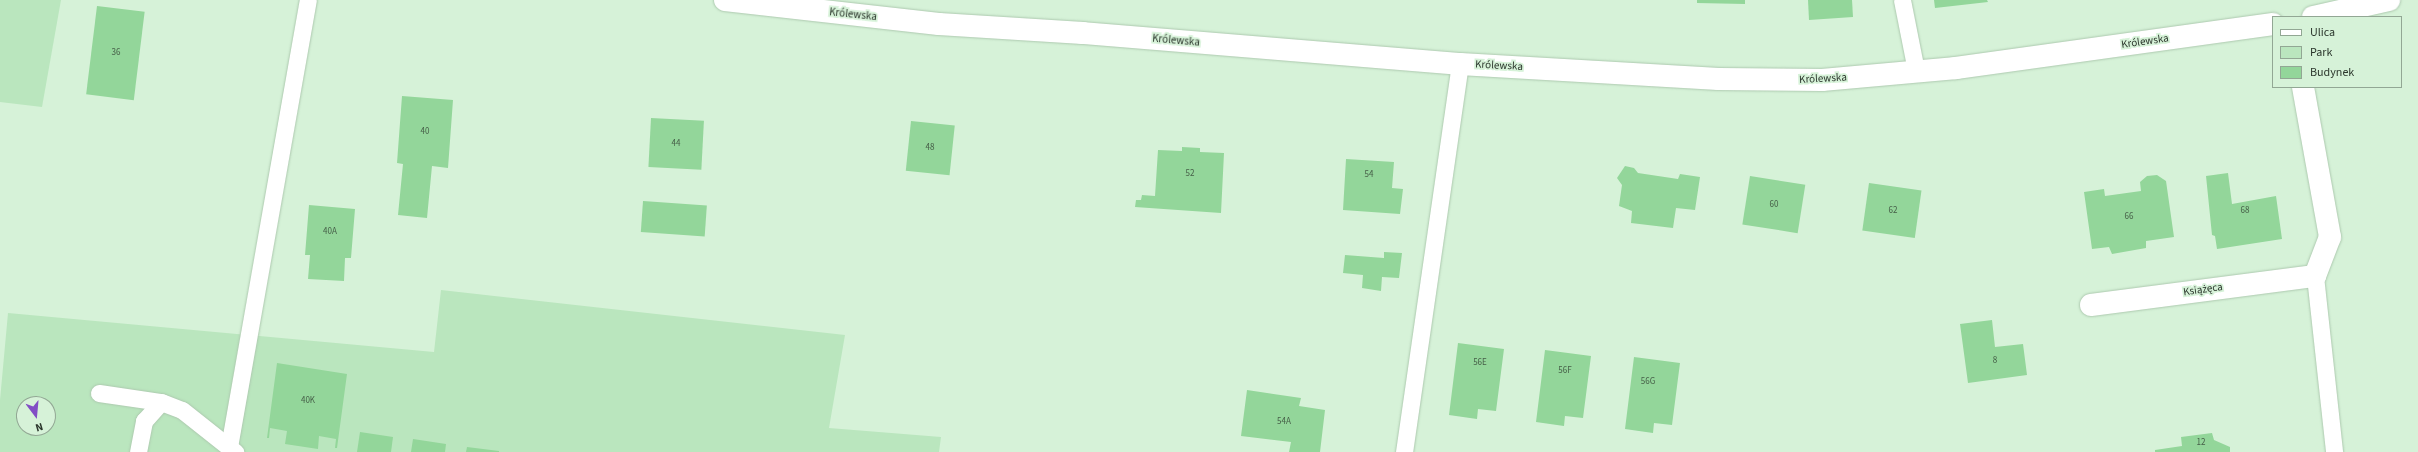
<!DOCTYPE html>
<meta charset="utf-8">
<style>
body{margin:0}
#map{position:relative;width:2418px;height:452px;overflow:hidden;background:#d6f2d8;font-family:"Source Sans 3",sans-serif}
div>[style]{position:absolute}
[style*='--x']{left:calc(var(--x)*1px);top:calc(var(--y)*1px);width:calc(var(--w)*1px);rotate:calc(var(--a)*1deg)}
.green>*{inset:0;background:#bae6be}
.building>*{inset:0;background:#93d69a;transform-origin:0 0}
.roads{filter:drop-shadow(0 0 1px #adc9af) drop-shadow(0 0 1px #adc9af)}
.lane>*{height:17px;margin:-8.5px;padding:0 8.5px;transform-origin:8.5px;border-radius:8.5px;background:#fff}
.street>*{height:22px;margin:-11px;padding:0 11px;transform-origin:11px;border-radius:11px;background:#fff}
span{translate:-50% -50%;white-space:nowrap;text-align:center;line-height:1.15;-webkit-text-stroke:3.5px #d6f2d8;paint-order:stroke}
.number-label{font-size:9px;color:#465f48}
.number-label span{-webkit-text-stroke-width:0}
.street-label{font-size:11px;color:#2c372d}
.legend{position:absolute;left:2272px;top:16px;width:130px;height:72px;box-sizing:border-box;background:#d6f2d8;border:1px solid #92a794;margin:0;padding:5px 7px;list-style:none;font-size:12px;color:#2c372d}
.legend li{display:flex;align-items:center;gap:8px;height:20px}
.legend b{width:20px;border:1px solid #92a794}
.north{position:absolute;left:16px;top:396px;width:40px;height:40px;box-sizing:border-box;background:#d6f2d8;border:1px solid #92a794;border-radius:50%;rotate:164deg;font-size:11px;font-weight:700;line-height:16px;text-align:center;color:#2c372d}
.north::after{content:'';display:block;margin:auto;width:14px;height:18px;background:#824ec5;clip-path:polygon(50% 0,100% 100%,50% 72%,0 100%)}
</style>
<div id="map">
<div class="green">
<div style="clip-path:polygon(0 0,61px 0,42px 107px,0 102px)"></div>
<div style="clip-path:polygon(evenodd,441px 290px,845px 335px,829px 428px,941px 437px,939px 452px,0 452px,0 400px,8px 313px,434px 352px,441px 290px,24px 404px,48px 404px,48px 428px,24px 428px,24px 404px)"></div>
</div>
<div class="building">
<div style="clip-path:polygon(1697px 0,1745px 0,1745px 4px,1697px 3px)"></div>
<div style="clip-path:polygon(1808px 0,1852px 0,1853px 17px,1809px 20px)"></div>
<div style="clip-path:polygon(1934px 0,1987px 0,1988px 2px,1935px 8px)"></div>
<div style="left:97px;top:6px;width:48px;height:89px;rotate:7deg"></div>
<div style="clip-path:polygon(402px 96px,453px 100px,448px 168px,432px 166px,427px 218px,398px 215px,403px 164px,397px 163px)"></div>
<div style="left:651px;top:118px;width:53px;height:49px;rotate:3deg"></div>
<div style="left:911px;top:121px;width:44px;height:50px;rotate:6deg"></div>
<div style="clip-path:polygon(1182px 147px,1200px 148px,1200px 152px,1224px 153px,1221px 213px,1135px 207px,1136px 200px,1141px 200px,1142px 195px,1155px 196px,1158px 150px,1182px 151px)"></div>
<div style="clip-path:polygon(1346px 159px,1394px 162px,1392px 188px,1403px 189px,1400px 214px,1343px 210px)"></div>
<div style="clip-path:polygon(1625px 166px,1634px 168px,1638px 173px,1678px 179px,1680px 174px,1700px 177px,1695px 210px,1676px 208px,1673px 228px,1631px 223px,1632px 211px,1619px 206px,1622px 185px,1617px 178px)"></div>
<div style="clip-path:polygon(2228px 173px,2232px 204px,2276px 196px,2282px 239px,2217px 249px,2215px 236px,2212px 235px,2206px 176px)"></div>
<div style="clip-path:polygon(2157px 175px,2166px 181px,2174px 237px,2146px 241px,2146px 248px,2112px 254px,2109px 247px,2092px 249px,2084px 192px,2104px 189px,2105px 196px,2141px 191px,2140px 182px,2147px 176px)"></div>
<div style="left:1750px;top:176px;width:56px;height:49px;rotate:9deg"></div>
<div style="left:1869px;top:183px;width:53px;height:48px;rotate:8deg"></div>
<div style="left:643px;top:201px;width:64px;height:31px;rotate:4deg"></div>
<div style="clip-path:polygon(309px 205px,355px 209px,351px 258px,345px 258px,344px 281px,308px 279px,310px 255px,305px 255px)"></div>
<div style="clip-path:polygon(1384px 252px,1402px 253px,1399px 278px,1382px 277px,1381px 291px,1362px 288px,1363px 275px,1343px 273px,1345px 255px,1384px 258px)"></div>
<div style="clip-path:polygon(1992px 320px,1995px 347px,2023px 344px,2027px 375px,1968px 383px,1960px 324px)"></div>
<div style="clip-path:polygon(1458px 343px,1504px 349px,1496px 411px,1478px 409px,1477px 419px,1449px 415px)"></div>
<div style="clip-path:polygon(1545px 350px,1591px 356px,1583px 418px,1565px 416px,1564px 426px,1536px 422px)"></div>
<div style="clip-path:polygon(1634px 357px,1680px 363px,1672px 425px,1654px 423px,1653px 433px,1625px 429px)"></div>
<div style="clip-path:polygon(277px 363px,347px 374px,337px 448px,335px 448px,336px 439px,319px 436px,318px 449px,285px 444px,287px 431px,270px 428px,269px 438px,267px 438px)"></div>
<div style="clip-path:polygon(1247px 390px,1301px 398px,1299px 406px,1325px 410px,1320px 452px,1289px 452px,1291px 442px,1241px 436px)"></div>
<div style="clip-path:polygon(360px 432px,393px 437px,391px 452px,357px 452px)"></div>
<div style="clip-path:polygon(2212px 433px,2214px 440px,2230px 447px,2230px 452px,2155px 452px,2155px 450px,2182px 446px,2181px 437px)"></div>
<div style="clip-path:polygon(413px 439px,446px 444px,445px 452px,411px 452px)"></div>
<div style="clip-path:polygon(467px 447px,499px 451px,499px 452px,466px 452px)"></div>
</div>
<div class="roads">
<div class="lane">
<div style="--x:1902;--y:0;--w:72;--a:78.8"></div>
<div style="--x:2315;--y:276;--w:177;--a:83.8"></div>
<div style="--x:99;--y:393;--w:63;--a:8.3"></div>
<div style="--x:161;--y:402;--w:22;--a:21"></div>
<div style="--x:182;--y:410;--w:68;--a:38.4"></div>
<div style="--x:229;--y:447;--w:454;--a:-80"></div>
<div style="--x:138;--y:452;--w:32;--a:-79"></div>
<div style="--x:144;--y:421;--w:25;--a:-48"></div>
<div style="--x:1404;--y:452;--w:392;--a:-81.8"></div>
</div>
<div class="street">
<div style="--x:725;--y:0;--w:215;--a:6.4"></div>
<div style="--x:939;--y:24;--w:144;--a:3.6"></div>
<div style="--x:1083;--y:33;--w:378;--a:4.7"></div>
<div style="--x:1460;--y:64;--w:259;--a:3.3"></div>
<div style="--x:1719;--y:79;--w:103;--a:0.6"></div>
<div style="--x:1822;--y:80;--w:135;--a:-5.1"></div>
<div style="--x:1956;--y:68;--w:320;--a:-7.9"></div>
<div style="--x:2313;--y:17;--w:78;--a:-12.6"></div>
<div style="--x:2091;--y:305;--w:226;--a:-7.4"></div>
<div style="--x:2315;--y:276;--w:42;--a:-69"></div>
<div style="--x:2330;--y:237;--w:152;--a:-100.2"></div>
</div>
</div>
<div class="number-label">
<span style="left:116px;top:53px">36</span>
<span style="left:425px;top:132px">40</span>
<span style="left:676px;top:144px">44</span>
<span style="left:930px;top:148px">48</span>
<span style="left:1190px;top:174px">52</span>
<span style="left:1369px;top:175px">54</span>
<span style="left:1774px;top:205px">60</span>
<span style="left:1893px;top:211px">62</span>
<span style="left:2245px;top:211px">68</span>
<span style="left:2129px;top:217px">66</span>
<span style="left:330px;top:232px">40A</span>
<span style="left:1995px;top:361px">8</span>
<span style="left:1480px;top:363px">56E</span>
<span style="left:1565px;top:371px">56F</span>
<span style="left:1648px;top:382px">56G</span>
<span style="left:308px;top:401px">40K</span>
<span style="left:1284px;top:422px">54A</span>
<span style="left:2201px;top:443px">12</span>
</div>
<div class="street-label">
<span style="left:853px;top:15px;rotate:6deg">Królewska</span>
<span style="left:1176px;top:41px;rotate:5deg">Królewska</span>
<span style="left:2145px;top:42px;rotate:-8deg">Królewska</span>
<span style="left:1499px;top:66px;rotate:3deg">Królewska</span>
<span style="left:1823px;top:79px;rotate:-3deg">Królewska</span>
<span style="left:2203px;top:290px;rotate:-8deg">Książęca</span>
</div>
<ul class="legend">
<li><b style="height:5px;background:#fff"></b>Ulica</li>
<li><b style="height:11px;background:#bae6be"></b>Park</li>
<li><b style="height:11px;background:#93d69a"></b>Budynek</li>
</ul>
<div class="north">N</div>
</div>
